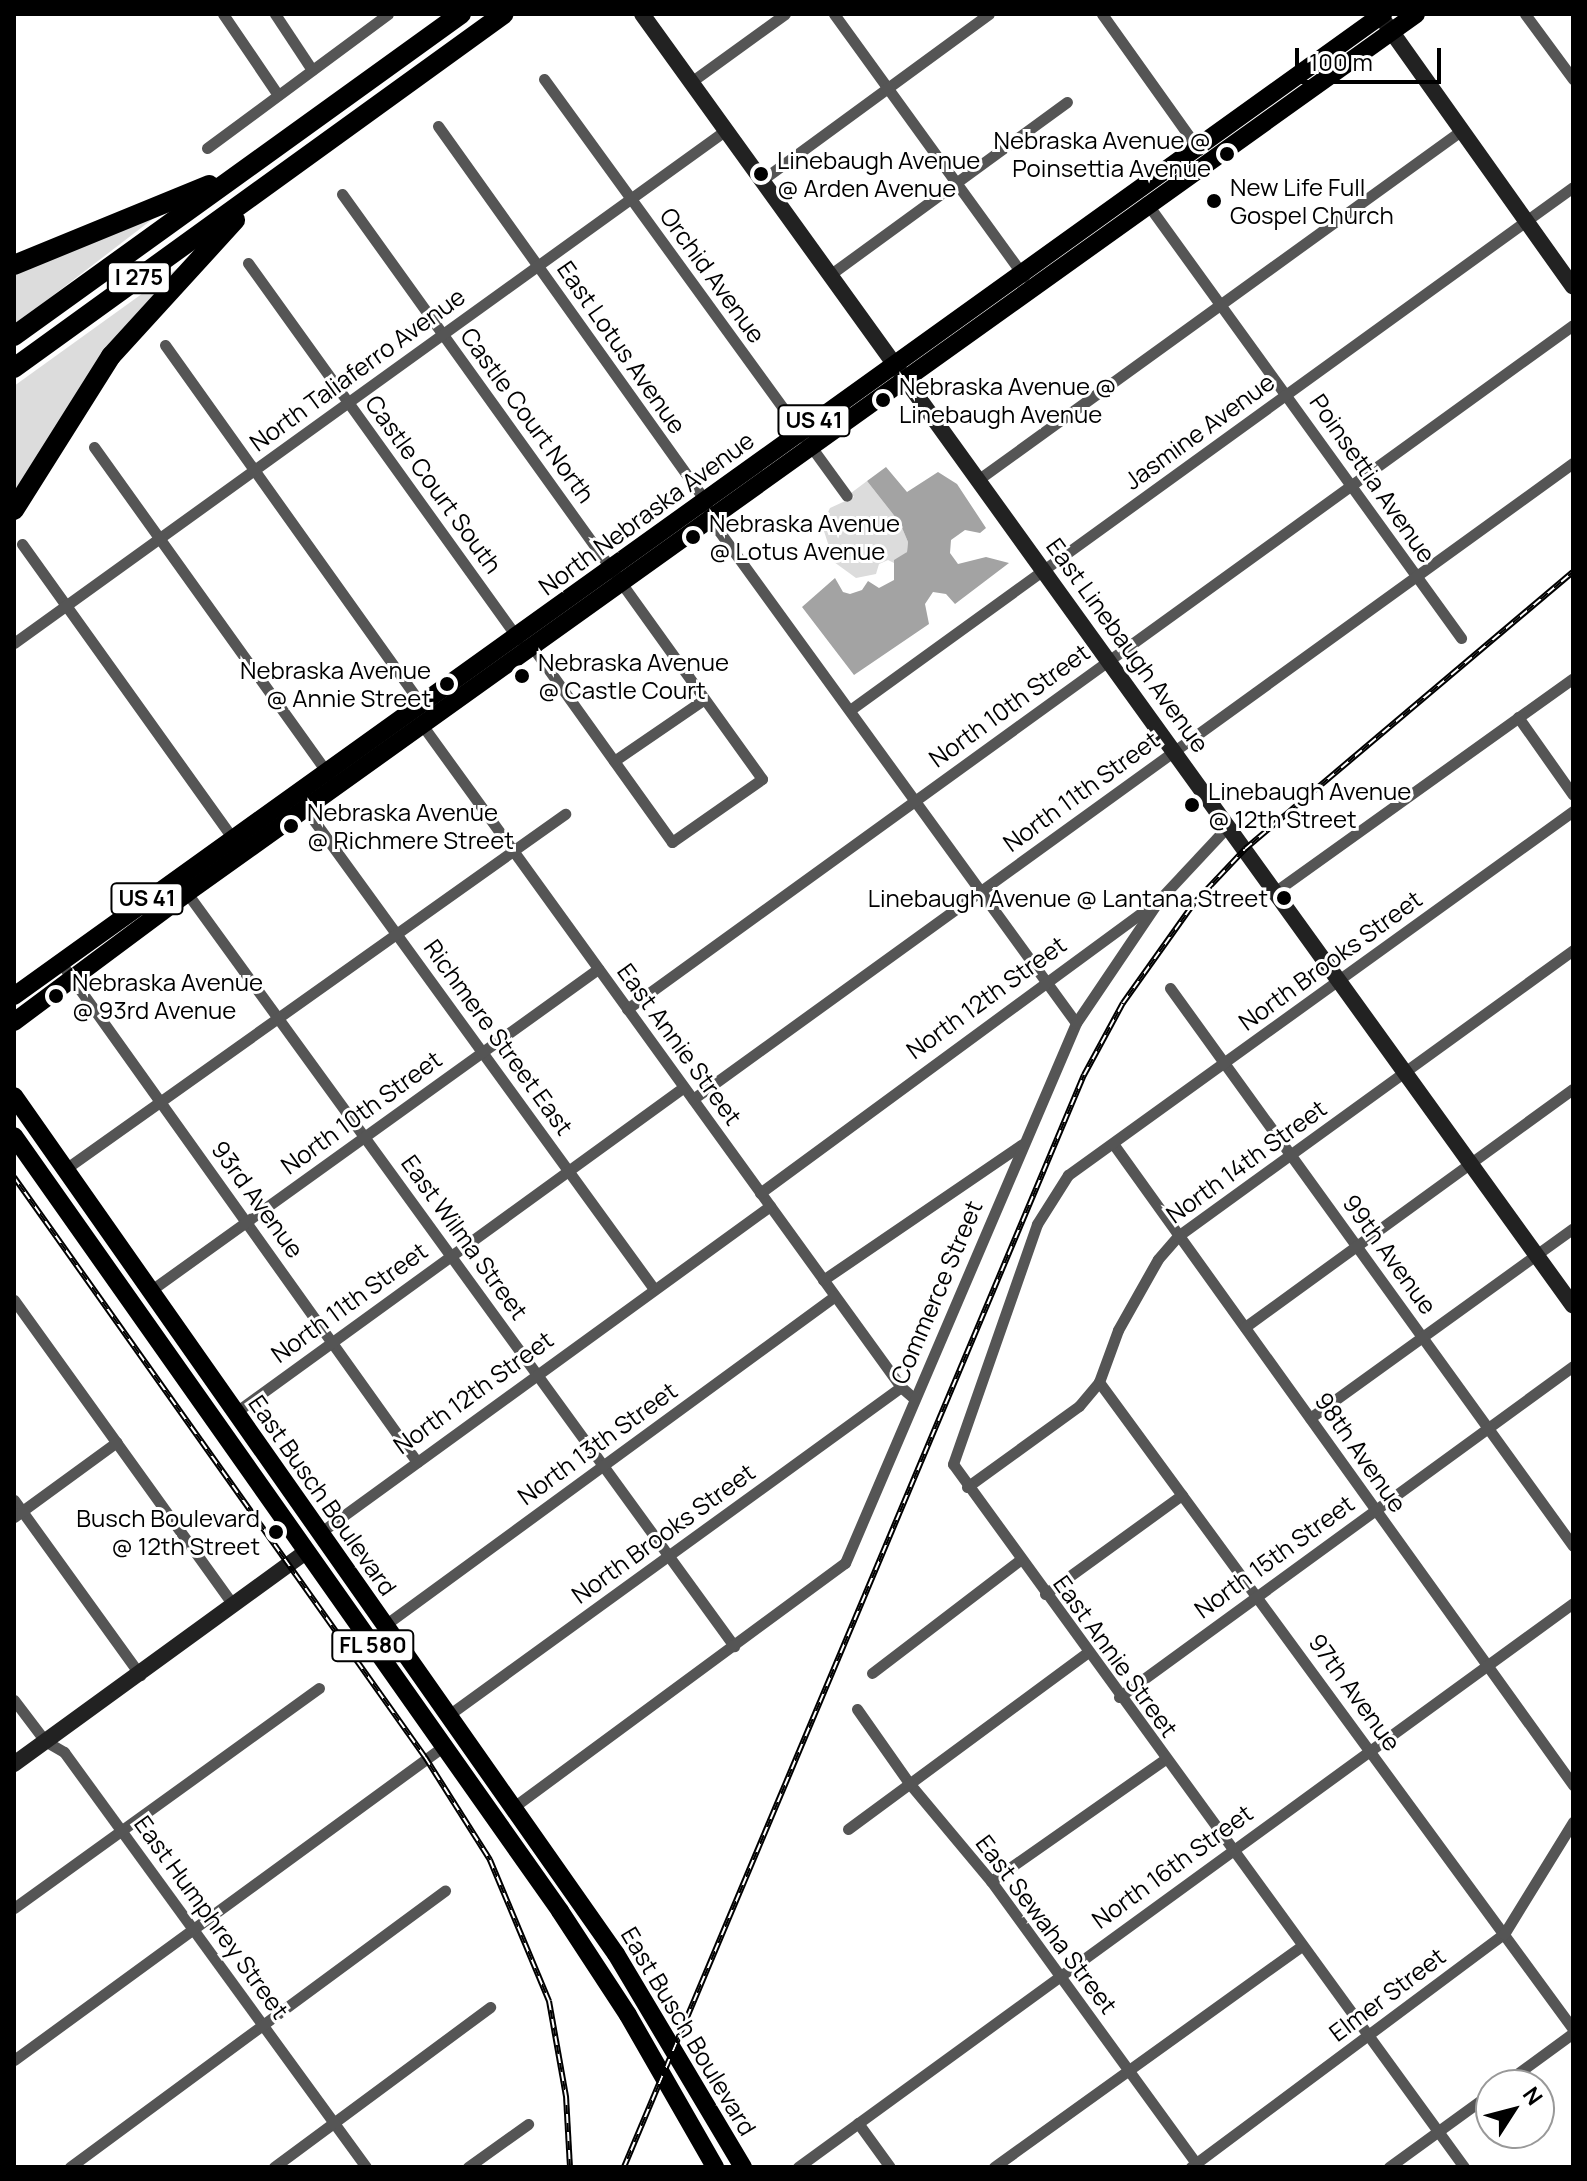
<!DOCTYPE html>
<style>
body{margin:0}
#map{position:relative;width:1587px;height:2181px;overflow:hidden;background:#fff;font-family:Manrope,sans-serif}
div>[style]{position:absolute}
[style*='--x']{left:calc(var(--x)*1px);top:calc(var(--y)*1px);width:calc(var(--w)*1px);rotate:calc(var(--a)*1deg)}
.green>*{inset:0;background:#dcdcdc}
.water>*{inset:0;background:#a3a3a3}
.street>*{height:11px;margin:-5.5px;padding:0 5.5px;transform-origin:5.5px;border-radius:5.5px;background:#555}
.secondary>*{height:16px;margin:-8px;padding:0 8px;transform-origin:8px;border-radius:8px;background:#222}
.primary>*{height:18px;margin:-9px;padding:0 9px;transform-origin:9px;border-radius:9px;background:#000}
.highway>*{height:20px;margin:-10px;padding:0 10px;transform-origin:10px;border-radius:10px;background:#000}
.rail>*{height:6px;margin-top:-3px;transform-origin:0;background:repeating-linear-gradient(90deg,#fff 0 9px,#000 0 18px);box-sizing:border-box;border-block:2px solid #000}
.dots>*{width:22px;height:22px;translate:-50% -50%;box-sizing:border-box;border:4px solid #fff;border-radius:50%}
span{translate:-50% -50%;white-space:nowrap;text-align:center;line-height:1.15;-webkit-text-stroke:6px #fff;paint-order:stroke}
.shield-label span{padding:2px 6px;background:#fff;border:2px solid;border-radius:6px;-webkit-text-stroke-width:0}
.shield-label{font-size:22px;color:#000;font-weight:700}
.poi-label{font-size:24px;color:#000}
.right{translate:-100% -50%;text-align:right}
.left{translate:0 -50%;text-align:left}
.street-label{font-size:24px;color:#000}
.frame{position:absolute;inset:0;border:16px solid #000;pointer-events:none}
.north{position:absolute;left:1475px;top:2069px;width:80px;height:80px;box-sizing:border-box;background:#fff;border:2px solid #999;border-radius:50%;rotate:54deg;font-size:22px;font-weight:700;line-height:32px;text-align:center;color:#000}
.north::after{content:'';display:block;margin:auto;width:28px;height:36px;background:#000;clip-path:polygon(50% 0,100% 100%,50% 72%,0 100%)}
.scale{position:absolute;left:1295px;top:48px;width:146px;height:36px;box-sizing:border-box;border:4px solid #000;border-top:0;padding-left:10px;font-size:24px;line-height:28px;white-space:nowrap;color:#000;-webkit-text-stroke:6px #fff;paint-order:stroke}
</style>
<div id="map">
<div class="green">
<div style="clip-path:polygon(154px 218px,51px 297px,14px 324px,14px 269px)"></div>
<div style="clip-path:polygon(182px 265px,14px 504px,14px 386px)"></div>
<div style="clip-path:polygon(867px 481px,900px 523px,908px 542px,907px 552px,894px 563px,888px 560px,879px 564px,876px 574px,856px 578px,834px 562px,822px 525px,830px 508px,854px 497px,851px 493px)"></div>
</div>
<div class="water">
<div style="clip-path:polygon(886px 467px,907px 492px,938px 472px,957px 484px,986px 528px,980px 533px,965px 530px,951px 540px,950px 553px,958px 564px,986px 557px,1009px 563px,955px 604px,946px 594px,933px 592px,925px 604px,929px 624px,854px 675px,802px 607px,835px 578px,843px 592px,850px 594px,862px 590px,868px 581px,879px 588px,894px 580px,894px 560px,907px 552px,908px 542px,900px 523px,867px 481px)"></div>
</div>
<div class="street">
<div style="--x:223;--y:14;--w:98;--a:55.8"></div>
<div style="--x:275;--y:14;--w:67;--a:56.5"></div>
<div style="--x:834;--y:14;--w:324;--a:54.1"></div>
<div style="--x:1102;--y:14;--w:167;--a:54.5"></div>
<div style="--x:1525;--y:14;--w:81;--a:53.6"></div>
<div style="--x:544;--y:79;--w:515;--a:54"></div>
<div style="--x:691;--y:82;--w:116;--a:-35.9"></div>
<div style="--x:438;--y:126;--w:460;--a:54.5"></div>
<div style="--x:705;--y:501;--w:20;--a:72"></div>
<div style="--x:711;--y:520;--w:621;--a:54.03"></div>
<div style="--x:207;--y:148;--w:225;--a:-36.5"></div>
<div style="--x:762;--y:180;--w:281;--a:-36.2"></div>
<div style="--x:342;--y:194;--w:720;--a:54.32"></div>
<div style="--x:762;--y:779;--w:110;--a:145"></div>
<div style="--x:672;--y:842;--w:239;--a:-125.6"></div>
<div style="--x:1146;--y:202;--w:538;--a:54.15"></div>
<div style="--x:248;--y:263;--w:463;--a:54.3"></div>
<div style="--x:831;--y:274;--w:292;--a:-36.1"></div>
<div style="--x:165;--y:345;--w:442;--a:54.5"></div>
<div style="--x:94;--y:447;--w:403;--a:54.4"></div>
<div style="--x:979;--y:479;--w:596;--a:-35.85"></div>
<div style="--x:22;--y:544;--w:368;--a:54.4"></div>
<div style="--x:14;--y:643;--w:878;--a:-35.77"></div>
<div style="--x:850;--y:710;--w:892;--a:-35.88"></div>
<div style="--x:1518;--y:717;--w:95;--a:54.8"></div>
<div style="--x:420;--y:722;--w:821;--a:54.12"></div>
<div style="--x:901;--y:1387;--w:18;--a:41"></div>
<div style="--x:614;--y:761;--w:108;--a:-34.4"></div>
<div style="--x:307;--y:811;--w:591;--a:54.02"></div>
<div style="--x:1276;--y:891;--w:365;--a:-35.6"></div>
<div style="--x:187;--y:893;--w:931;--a:54"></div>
<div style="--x:61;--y:963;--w:613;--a:54.49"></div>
<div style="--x:1170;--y:988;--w:688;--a:54.16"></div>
<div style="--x:627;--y:1009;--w:1167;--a:-35.87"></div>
<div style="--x:693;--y:1099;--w:1086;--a:-35.86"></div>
<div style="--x:1114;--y:1145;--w:788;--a:54.35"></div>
<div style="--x:64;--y:1170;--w:615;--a:-35.4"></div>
<div style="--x:760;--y:1193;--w:495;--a:-36.3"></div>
<div style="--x:1159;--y:900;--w:101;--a:-47"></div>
<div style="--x:823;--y:1280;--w:241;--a:-34.3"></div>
<div style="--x:150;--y:1291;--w:552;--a:-35.71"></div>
<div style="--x:14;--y:1300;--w:375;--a:54.3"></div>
<div style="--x:1245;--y:1327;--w:405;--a:-36"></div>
<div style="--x:1099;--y:1382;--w:802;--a:53.77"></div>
<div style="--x:236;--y:1412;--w:553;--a:-35.96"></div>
<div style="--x:1310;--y:1418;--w:324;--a:-35.8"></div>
<div style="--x:967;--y:1487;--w:138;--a:-35.9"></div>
<div style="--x:1079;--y:1406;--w:31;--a:-50"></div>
<div style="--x:1099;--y:1382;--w:55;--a:-69.9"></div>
<div style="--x:1118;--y:1330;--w:81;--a:-60.6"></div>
<div style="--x:1158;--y:1259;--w:30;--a:-49"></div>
<div style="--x:1178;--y:1236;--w:488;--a:-35.9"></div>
<div style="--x:14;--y:1500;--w:216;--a:54.2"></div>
<div style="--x:14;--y:1517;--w:127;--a:-36.1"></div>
<div style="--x:321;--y:1532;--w:555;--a:-35.98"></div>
<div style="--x:1045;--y:1594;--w:169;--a:-35.9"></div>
<div style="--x:385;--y:1625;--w:557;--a:-36.17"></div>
<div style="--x:872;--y:1673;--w:186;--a:-37.4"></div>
<div style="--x:1119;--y:1697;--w:562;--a:-36.09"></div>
<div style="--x:14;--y:1700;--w:51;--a:52.9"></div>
<div style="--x:45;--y:1741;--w:22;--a:30"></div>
<div style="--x:64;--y:1752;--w:513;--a:53.96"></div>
<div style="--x:857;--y:1709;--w:90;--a:54.9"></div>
<div style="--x:909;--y:1783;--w:128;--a:50.1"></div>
<div style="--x:991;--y:1881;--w:354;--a:54"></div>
<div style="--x:450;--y:1714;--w:557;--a:-35.94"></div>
<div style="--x:515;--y:1806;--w:410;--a:-36.4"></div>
<div style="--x:845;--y:1563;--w:587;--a:-66.84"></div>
<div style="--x:1076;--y:1023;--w:148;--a:-56"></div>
<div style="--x:848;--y:1829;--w:297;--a:-36.4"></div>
<div style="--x:991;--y:1881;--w:211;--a:-35"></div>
<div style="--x:14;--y:1908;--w:376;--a:-35.8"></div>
<div style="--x:14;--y:2060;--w:532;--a:-36.14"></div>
<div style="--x:1502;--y:2085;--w:88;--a:-36.2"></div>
<div style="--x:858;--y:2123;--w:54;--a:54"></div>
<div style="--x:70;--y:2167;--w:466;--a:-36.4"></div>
<div style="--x:274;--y:2167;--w:269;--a:-36.5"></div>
<div style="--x:468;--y:2167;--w:74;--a:-35.6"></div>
<div style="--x:798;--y:2167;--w:958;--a:-36.04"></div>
<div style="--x:994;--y:2167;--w:378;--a:-35.7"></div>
<div style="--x:1191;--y:2167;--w:390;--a:-36.7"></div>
<div style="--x:1504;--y:1934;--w:132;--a:-58.4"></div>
<div style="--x:1389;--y:2167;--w:126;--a:-36"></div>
<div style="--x:1464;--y:2167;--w:869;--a:-126.01"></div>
<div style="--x:953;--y:1464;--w:254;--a:-70.7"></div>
<div style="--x:1037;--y:1224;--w:58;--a:-57.7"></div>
<div style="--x:1068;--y:1175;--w:623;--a:-35.78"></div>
</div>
<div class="secondary">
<div style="--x:642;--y:14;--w:1592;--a:54.22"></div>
<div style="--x:1384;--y:21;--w:326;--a:54.6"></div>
<div style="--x:14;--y:1764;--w:361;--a:-36"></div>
</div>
<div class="primary">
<div style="--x:14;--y:996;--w:1685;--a:-35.65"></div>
<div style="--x:14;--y:1022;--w:216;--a:-36.7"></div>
<div style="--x:187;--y:893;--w:1511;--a:-35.57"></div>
<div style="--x:14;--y:1096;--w:1048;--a:54.95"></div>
<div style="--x:616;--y:1954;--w:248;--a:59.2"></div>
<div style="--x:14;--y:1136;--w:948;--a:54.83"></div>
<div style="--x:560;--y:1911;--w:124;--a:56.8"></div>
<div style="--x:628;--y:2015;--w:175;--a:60.2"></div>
</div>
<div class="highway">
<div style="--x:14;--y:265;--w:211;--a:-22.3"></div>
<div style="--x:14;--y:336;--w:551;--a:-35.77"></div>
<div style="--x:14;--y:368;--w:604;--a:-35.85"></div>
<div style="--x:14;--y:510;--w:182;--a:-57.8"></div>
<div style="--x:111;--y:356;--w:184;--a:-47.6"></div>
</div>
<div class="rail">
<div style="--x:14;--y:1177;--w:711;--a:54.68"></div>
<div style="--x:425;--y:1757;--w:122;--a:57.7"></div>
<div style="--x:490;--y:1860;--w:153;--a:67.3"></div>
<div style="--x:549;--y:2001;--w:97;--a:79.9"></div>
<div style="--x:566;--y:2096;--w:71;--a:86.8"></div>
<div style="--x:624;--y:2167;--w:1185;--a:-67.16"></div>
<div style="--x:1084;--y:1075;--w:82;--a:-61.6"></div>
<div style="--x:1123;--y:1003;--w:123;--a:-54.6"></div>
<div style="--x:1194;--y:903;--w:74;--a:-46.6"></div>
<div style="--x:1245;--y:849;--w:429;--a:-40.2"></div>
</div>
<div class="dots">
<div style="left:1227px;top:154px;background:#000"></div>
<div style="left:761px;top:174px;background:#000"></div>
<div style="left:1214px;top:201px;background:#000"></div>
<div style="left:883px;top:400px;background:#000"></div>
<div style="left:693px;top:537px;background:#000"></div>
<div style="left:522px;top:676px;background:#000"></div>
<div style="left:447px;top:684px;background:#000"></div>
<div style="left:1192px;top:805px;background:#000"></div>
<div style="left:291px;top:826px;background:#000"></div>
<div style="left:1284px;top:898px;background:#000"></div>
<div style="left:56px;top:996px;background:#000"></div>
<div style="left:276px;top:1532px;background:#000"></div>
</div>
<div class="shield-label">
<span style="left:139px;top:278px">I 275</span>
<span style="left:814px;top:421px">US 41</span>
<span style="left:147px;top:899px">US 41</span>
<span style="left:373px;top:1646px">FL 580</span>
</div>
<div class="poi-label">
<span class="right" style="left:1211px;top:154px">Nebraska Avenue @<br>Poinsettia Avenue</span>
<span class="left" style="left:777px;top:174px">Linebaugh Avenue<br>@ Arden Avenue</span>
<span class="left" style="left:1230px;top:201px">New Life Full<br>Gospel Church</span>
<span class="left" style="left:899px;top:400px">Nebraska Avenue @<br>Linebaugh Avenue</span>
<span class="left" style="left:709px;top:537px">Nebraska Avenue<br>@ Lotus Avenue</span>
<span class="left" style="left:538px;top:676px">Nebraska Avenue<br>@ Castle Court</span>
<span class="right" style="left:431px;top:684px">Nebraska Avenue<br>@ Annie Street</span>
<span class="left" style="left:1208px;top:805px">Linebaugh Avenue<br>@ 12th Street</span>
<span class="left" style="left:307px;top:826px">Nebraska Avenue<br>@ Richmere Street</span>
<span class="right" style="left:1268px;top:898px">Linebaugh Avenue @ Lantana Street</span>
<span class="left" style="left:72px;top:996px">Nebraska Avenue<br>@ 93rd Avenue</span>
<span class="right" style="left:260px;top:1532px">Busch Boulevard<br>@ 12th Street</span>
</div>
<div class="street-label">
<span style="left:713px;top:275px;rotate:54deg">Orchid Avenue</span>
<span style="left:622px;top:347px;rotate:55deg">East Lotus Avenue</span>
<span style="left:357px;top:369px;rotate:-36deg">North Taliaferro Avenue</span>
<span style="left:528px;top:415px;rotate:54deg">Castle Court North</span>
<span style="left:1199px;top:431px;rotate:-36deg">Jasmine Avenue</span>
<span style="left:1373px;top:478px;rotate:55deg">Poinsettia Avenue</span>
<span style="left:434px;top:484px;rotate:54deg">Castle Court South</span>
<span style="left:646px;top:513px;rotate:-36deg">North Nebraska Avenue</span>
<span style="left:1128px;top:645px;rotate:54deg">East Linebaugh Avenue</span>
<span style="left:1009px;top:705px;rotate:-36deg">North 10th Street</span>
<span style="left:1081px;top:791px;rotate:-36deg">North 11th Street</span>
<span style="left:1330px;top:960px;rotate:-36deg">North Brooks Street</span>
<span style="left:986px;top:997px;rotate:-36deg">North 12th Street</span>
<span style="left:499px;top:1037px;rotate:54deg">Richmere Street East</span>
<span style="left:680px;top:1044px;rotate:54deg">East Annie Street</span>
<span style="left:361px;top:1112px;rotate:-36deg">North 10th Street</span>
<span style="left:1246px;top:1161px;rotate:-36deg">North 14th Street</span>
<span style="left:258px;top:1199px;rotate:54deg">93rd Avenue</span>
<span style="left:465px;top:1237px;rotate:54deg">East Wilma Street</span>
<span style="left:1390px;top:1254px;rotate:54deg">99th Avenue</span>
<span style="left:936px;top:1292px;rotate:-67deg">Commerce Street</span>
<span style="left:349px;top:1302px;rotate:-36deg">North 11th Street</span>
<span style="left:473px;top:1392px;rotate:-36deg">North 12th Street</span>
<span style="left:597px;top:1443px;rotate:-36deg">North 13th Street</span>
<span style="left:1361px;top:1452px;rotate:55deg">98th Avenue</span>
<span style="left:323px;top:1495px;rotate:55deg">East Busch Boulevard</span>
<span style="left:663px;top:1533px;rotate:-36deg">North Brooks Street</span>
<span style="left:1274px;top:1556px;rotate:-36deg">North 15th Street</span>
<span style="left:1116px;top:1656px;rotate:54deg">East Annie Street</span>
<span style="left:1355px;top:1692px;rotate:54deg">97th Avenue</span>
<span style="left:1172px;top:1866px;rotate:-36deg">North 16th Street</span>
<span style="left:212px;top:1917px;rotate:54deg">East Humphrey Street</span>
<span style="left:1047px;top:1924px;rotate:53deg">East Sewaha Street</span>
<span style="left:1387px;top:1994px;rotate:-37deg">Elmer Street</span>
<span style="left:689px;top:2031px;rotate:59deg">East Busch Boulevard</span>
</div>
<div class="frame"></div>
<div class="north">N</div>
<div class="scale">100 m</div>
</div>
